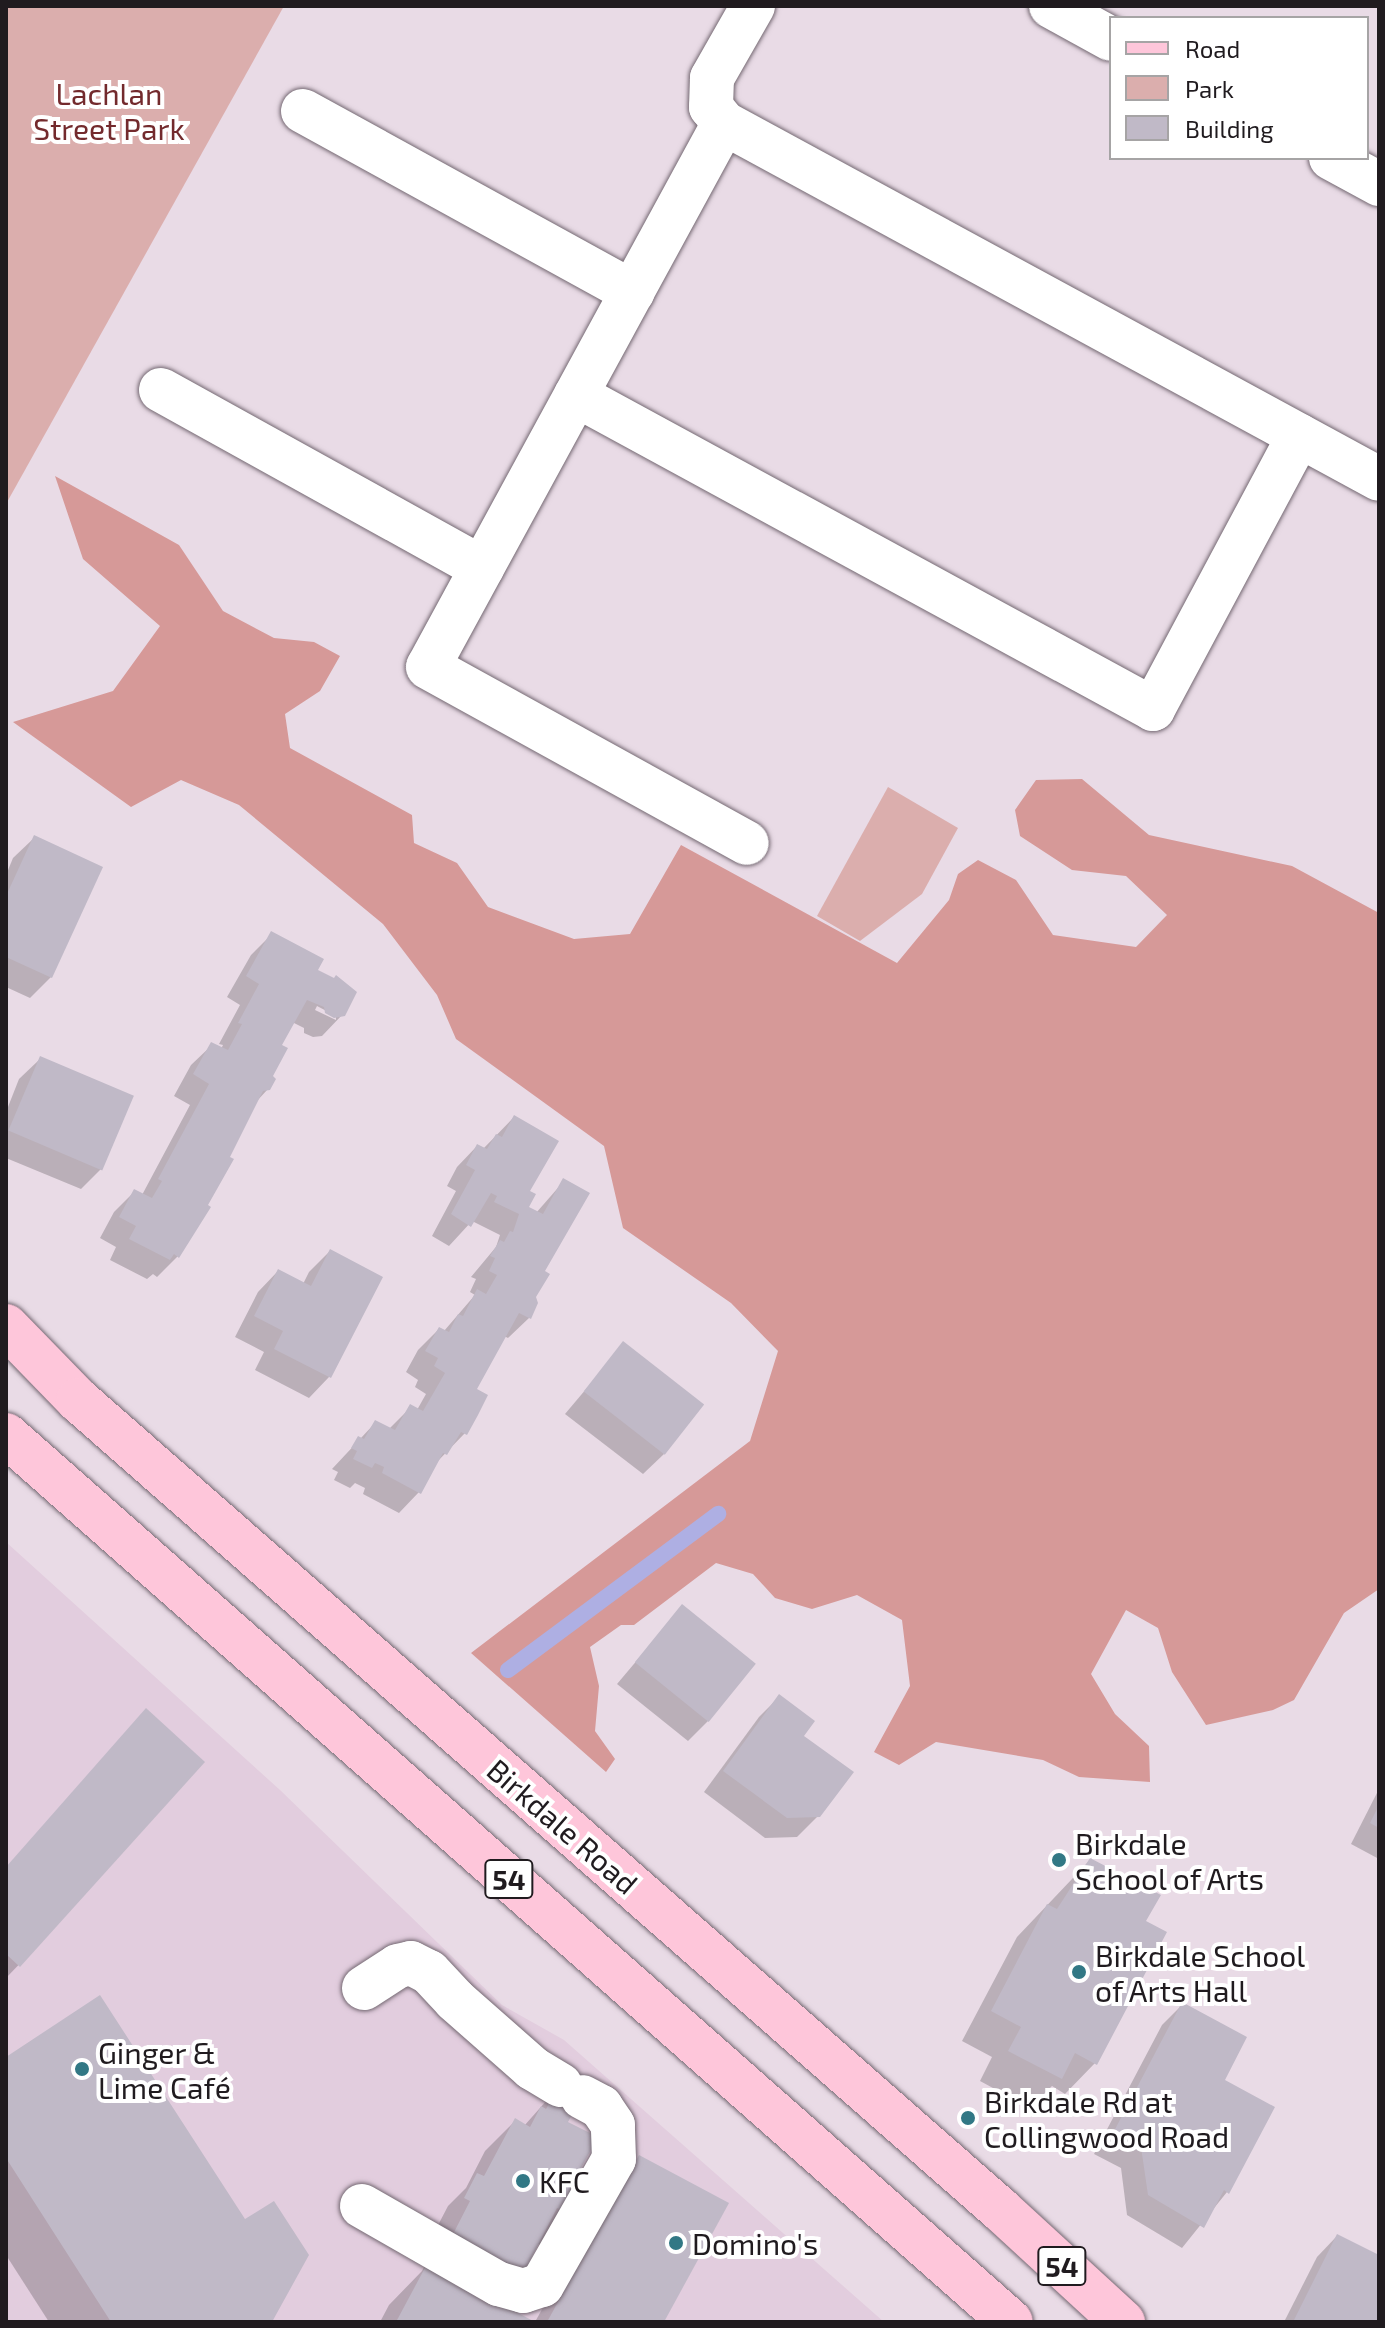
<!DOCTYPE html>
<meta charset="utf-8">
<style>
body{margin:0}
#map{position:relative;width:1385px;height:2328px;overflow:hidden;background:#e9dbe6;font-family:"Exo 2",sans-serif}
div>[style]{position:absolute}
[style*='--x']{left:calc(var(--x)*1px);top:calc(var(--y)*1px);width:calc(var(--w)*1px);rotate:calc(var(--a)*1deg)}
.built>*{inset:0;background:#e2cdde}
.green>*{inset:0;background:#dbaead}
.forest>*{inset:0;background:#d69998}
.shadow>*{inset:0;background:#0003}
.stream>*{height:16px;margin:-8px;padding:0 8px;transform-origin:8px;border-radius:8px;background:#aeafe3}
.building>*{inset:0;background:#c0b9c7;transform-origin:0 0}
.roads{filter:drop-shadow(0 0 2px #746872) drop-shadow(0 0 2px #746872)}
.minor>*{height:44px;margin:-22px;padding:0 22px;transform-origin:22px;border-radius:22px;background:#fff}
.major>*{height:44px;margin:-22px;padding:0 22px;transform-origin:22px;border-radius:22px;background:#fec6da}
.dots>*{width:22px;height:22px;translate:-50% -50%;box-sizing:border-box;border:4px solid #fff;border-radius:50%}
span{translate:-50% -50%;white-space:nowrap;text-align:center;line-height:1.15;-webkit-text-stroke:8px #fff;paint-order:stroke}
.shield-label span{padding:2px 6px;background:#fff;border:2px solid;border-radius:6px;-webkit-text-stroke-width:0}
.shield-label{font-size:28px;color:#201b1f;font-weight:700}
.park-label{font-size:30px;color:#732a2d}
.street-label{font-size:30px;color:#201b1f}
.poi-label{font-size:30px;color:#201b1f}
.left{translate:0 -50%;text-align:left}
.frame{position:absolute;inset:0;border:8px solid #201b1f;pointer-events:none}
.legend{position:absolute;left:1109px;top:16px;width:260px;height:144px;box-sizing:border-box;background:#fff;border:2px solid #a6a4a5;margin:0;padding:10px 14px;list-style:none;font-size:24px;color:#201b1f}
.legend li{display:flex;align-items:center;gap:16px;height:40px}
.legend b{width:40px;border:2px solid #a6a4a5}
</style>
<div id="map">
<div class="built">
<div style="clip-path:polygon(6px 1542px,280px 1790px,502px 2005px,564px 2040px,884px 2322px,6px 2322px)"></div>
</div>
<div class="green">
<div style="clip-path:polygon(6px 6px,284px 6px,6px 504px)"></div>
<div style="clip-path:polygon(888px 787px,958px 828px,922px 894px,860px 941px,817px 916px)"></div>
</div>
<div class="forest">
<div style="clip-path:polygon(55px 476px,179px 545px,223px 611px,274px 638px,314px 642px,340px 656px,320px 691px,285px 714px,290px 748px,412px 815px,414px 843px,457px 863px,488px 907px,574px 939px,630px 934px,681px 845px,897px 963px,949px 900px,958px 874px,978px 860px,1016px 880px,1053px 935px,1136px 947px,1167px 915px,1126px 876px,1072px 870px,1020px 836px,1015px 810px,1036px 780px,1082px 779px,1149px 835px,1292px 866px,1379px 913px,1379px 1589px,1344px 1613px,1294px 1700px,1273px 1710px,1206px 1725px,1172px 1672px,1158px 1628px,1126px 1610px,1091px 1674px,1115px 1714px,1149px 1746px,1150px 1782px,1079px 1777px,1043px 1760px,936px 1742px,899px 1765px,874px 1752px,910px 1686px,902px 1620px,857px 1595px,812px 1609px,775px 1598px,753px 1574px,716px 1563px,634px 1625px,621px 1625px,590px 1647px,599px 1686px,595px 1731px,615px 1759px,606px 1772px,471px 1653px,750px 1441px,778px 1351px,731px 1303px,623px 1228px,604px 1146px,456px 1039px,437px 995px,383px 924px,239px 805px,181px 780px,131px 807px,13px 722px,113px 691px,160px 626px,83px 559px)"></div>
</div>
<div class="shadow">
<div style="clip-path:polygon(34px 838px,51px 977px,30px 998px,6px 987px,6px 875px,13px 858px)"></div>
<div style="clip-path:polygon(evenodd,272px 934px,315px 970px,343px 1014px,322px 1036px,313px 1037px,304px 1033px,304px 1028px,292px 1022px,279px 1046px,268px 1089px,256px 1102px,178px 1256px,157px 1277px,153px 1274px,147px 1279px,110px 1260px,116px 1247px,100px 1238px,114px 1212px,135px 1191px,142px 1195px,190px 1105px,174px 1096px,191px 1065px,212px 1045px,221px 1049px,223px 1045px,219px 1044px,240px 1005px,227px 997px,251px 955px,272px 934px,317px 1006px,336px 1016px,336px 1020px,315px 1010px,317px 1006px)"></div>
<div style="clip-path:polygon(40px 1059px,102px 1168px,81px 1189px,6px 1158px,6px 1112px,19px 1079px)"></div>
<div style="clip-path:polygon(514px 1117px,528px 1192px,527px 1208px,536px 1213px,564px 1181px,543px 1272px,529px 1318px,508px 1338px,504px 1336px,475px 1389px,465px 1433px,435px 1464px,419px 1492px,399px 1513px,363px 1494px,365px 1488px,355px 1483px,350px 1488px,334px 1480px,338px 1472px,332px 1469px,375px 1423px,389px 1429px,411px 1407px,417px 1410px,426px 1394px,415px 1387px,418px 1380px,406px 1372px,418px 1350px,439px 1329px,444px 1331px,475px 1295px,470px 1292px,476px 1279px,471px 1277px,496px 1247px,500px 1235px,472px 1221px,449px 1246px,432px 1236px,456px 1191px,447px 1186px,457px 1167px,477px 1146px,483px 1149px)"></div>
<div style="clip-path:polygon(330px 1251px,380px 1277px,329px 1377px,309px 1398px,255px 1370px,264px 1352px,235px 1337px,258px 1292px,278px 1271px,303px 1284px,309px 1272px)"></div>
<div style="clip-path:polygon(624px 1344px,664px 1454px,643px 1474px,565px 1414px)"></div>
<div style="clip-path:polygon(682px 1607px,709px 1720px,688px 1741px,617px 1684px)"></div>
<div style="clip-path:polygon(779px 1697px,802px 1736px,818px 1816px,797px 1837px,765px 1838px,704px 1792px,759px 1717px)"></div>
<div style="clip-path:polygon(1379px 1789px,1379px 1859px,1351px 1844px)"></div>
<div style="clip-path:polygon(1090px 1860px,1144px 1922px,1095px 2063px,1065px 2094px,1052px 2086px,1030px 2108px,980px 2081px,992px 2057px,962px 2041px,1017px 1937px)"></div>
<div style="clip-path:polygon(6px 1868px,56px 1926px,6px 1978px)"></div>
<div style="clip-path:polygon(1183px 2004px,1222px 2081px,1227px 2192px,1182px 2248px,1127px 2215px,1121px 2168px,1094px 2154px,1162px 2025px)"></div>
<div style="clip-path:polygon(6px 2060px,270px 2322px,49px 2322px,6px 2255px)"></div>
<div style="clip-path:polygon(563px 2082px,568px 2186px,546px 2248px,536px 2243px,491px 2301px,531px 2322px,380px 2322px,389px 2305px,422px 2271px,442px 2232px,436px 2229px,448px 2206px,466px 2188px,485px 2151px,515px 2121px,524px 2126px)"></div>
<div style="clip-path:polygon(639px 2158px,661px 2322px,535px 2322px,609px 2188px)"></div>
<div style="clip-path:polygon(1337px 2236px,1379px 2257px,1379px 2322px,1284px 2322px,1317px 2257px)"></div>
</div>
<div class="stream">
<div style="--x:508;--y:1670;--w:262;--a:-36.6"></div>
</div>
<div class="building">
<div style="clip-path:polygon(34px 835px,103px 867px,52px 978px,6px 957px,6px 896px)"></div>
<div style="clip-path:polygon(271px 931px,324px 959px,318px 970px,334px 978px,336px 975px,357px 992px,345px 1016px,334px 1018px,325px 1013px,324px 1007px,307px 1000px,282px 1045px,288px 1048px,273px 1076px,276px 1079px,270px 1090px,263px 1091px,230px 1157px,234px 1159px,208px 1205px,211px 1207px,179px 1258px,174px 1254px,170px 1260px,129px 1239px,136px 1226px,119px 1217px,134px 1189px,152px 1198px,162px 1181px,158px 1179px,209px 1084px,193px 1074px,211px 1042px,228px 1050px,242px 1024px,238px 1023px,259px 984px,246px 976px)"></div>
<div style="left:40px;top:1056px;width:102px;height:81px;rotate:23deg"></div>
<div style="clip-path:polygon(514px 1115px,559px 1141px,530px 1191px,536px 1194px,529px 1207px,543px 1214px,563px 1178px,590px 1193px,545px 1271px,550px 1274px,536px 1297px,538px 1303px,531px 1319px,519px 1313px,477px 1389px,488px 1395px,478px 1415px,467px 1435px,461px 1432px,447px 1455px,443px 1453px,421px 1494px,382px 1473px,384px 1467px,375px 1463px,372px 1468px,353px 1459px,357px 1451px,351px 1448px,358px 1436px,364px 1439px,375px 1420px,395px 1430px,410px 1404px,423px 1411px,445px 1373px,434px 1366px,438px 1358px,425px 1351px,439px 1327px,449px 1332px,458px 1314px,463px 1316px,477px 1289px,486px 1294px,497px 1275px,489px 1271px,495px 1258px,490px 1256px,500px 1240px,504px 1242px,510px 1231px,513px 1232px,519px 1214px,494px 1202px,497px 1196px,491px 1193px,471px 1227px,451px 1214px,475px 1170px,466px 1165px,477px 1144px,487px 1149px,496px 1134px,502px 1137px)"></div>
<div style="clip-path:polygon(330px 1249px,383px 1277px,331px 1378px,274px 1349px,283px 1331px,254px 1316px,278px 1269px,311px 1286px)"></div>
<div style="left:623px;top:1341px;width:103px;height:64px;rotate:38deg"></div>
<div style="left:682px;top:1604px;width:95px;height:75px;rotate:39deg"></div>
<div style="clip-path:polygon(779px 1694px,815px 1721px,804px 1736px,854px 1772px,820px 1817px,787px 1818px,723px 1771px)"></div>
<div style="clip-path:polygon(146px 1708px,205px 1762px,20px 1967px,6px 1954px,6px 1867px)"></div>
<div style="clip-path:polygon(1379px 1805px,1379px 1828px,1370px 1823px)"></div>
<div style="clip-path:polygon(1090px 1858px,1161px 1895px,1146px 1921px,1167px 1932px,1097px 2065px,1075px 2053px,1062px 2079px,1008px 2051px,1021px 2027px,991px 2011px,1047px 1904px,1057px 1909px)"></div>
<div style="clip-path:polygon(100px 1995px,245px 2219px,274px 2201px,309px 2255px,272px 2322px,111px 2322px,6px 2158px,6px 2057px)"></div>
<div style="clip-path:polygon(1182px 2002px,1247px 2037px,1225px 2080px,1275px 2107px,1229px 2194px,1224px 2190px,1204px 2228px,1148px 2195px,1141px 2147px,1113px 2133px)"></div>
<div style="clip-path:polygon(562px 2080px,585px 2091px,568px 2122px,598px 2137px,571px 2186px,591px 2196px,578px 2219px,557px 2208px,524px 2272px,450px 2240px,470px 2201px,464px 2198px,477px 2173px,484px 2176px,515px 2118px,530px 2127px,541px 2106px,546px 2109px)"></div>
<div style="clip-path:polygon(639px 2155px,729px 2203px,664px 2322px,547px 2322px)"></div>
<div style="clip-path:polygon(1337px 2234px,1379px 2255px,1379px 2322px,1293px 2322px)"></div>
<div style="clip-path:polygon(427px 2264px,535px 2322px,396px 2322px)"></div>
</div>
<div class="roads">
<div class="minor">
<div style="--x:753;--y:6;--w:83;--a:119.7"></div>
<div style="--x:712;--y:78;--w:29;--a:92"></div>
<div style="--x:711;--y:107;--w:21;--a:51"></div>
<div style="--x:724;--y:123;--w:745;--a:28.52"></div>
<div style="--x:1051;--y:6;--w:68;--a:28.8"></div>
<div style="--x:303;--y:111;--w:376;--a:28.8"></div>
<div style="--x:724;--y:123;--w:619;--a:118.55"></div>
<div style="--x:428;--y:667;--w:364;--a:28.9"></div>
<div style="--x:1331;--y:158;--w:55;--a:28.4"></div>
<div style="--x:161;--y:390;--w:367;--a:29"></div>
<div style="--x:576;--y:395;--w:657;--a:28.55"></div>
<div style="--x:1153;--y:709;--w:310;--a:-61.9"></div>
<div style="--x:364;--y:1988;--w:40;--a:-32.9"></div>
<div style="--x:398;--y:1966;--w:13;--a:-13"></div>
<div style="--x:411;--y:1963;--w:20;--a:27"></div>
<div style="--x:429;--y:1972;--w:38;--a:47"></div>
<div style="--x:455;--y:2000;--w:103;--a:41.4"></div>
<div style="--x:532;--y:2068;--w:33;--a:31"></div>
<div style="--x:362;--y:2206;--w:158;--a:29.7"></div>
<div style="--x:499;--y:2284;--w:25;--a:16"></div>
<div style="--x:523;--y:2291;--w:20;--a:-18"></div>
<div style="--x:542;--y:2285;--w:145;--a:-60.3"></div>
<div style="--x:614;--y:2159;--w:34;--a:-92"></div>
<div style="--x:613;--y:2125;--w:22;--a:-124"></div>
<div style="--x:601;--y:2107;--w:21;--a:-152"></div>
</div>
<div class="major">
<div style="--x:6;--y:1326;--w:103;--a:45.8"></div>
<div style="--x:78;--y:1400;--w:1228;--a:41.27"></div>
<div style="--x:1001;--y:2210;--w:166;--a:42.6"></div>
<div style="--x:6;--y:1435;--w:1340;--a:41.43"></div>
</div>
</div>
<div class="dots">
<div style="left:1059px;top:1860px;background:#327885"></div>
<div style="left:1079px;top:1972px;background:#327885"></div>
<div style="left:82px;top:2069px;background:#327885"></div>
<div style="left:968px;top:2118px;background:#327885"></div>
<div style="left:523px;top:2181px;background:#327885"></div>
<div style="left:676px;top:2243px;background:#327885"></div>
</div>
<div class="shield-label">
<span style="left:509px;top:1879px">54</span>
<span style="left:1062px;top:2266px">54</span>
</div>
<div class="park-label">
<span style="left:109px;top:110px">Lachlan<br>Street Park</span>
</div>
<div class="street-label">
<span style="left:563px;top:1826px;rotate:41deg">Birkdale Road</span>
</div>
<div class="poi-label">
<span class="left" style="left:1075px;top:1860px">Birkdale<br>School of Arts</span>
<span class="left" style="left:1095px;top:1972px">Birkdale School<br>of Arts Hall</span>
<span class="left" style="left:98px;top:2069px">Ginger &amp;<br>Lime Café</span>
<span class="left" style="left:984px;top:2118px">Birkdale Rd at<br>Collingwood Road</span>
<span class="left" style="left:539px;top:2181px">KFC</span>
<span class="left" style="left:692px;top:2243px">Domino's</span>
</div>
<div class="frame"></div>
<ul class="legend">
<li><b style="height:10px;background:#fec6da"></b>Road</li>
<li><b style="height:22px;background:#dbaead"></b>Park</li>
<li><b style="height:22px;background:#c0b9c7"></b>Building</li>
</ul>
</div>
